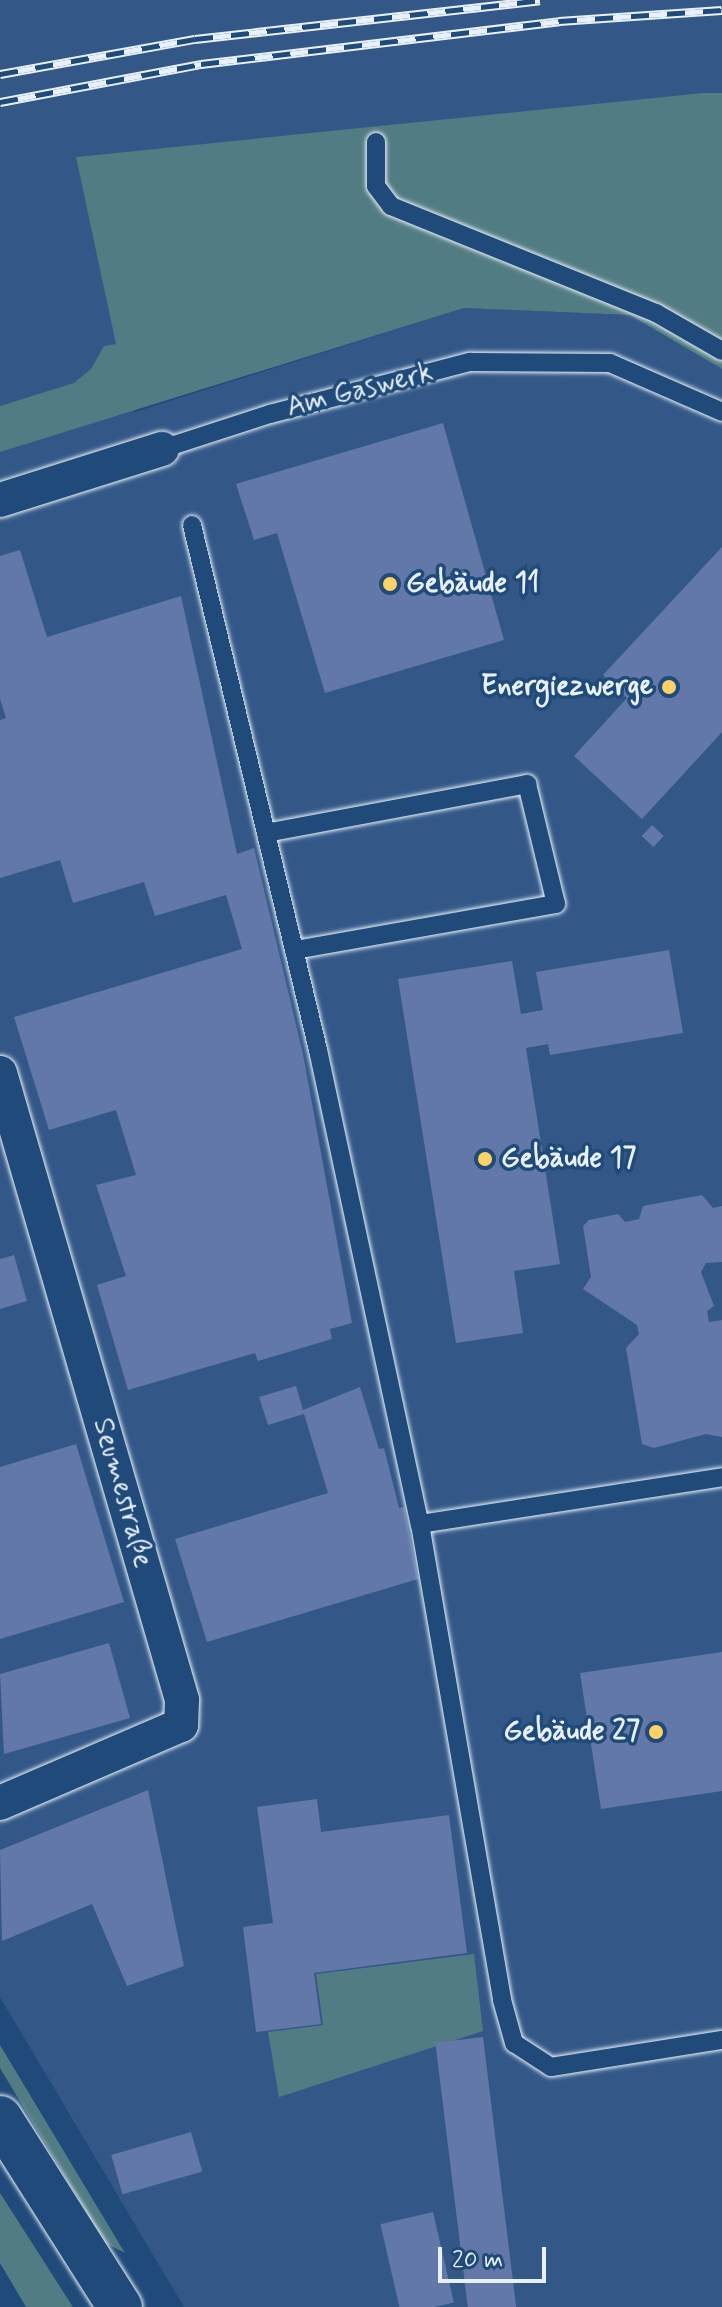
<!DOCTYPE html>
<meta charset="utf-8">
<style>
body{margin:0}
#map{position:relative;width:722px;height:2307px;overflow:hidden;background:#1f4a7a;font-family:Mynerve,sans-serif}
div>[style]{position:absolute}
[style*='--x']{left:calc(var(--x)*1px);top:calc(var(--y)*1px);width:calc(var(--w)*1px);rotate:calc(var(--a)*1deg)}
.built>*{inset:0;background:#335888}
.green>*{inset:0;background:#527c83}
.building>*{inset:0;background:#6178a9;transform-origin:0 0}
.roads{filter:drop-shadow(0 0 2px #e8f1f8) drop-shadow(0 0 2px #e8f1f8)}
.lane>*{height:18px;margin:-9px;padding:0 9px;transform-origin:9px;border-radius:9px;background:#1f4a7a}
.street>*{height:34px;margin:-17px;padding:0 17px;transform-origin:17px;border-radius:17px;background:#1f4a7a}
.secondary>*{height:44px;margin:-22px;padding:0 22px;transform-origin:22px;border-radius:22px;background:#1f4a7a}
.rail>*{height:9px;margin-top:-4.5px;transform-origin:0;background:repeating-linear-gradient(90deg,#1f4a7a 0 18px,#e8f1f8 0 36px);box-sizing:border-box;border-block:2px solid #e8f1f8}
.dots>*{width:22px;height:22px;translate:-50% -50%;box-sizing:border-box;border:4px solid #1f4a7a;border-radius:50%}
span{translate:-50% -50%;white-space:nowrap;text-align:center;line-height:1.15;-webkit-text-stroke:7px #1f4a7a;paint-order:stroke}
.street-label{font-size:28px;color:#e8f1f8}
.poi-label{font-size:28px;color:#e8f1f8;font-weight:700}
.left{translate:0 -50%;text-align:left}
.right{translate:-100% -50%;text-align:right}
.scale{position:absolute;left:438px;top:2247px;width:108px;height:36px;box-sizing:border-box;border:4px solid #e8f1f8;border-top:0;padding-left:10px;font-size:24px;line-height:28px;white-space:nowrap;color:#e8f1f8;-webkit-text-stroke:6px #1f4a7a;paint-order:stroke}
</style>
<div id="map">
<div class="built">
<div style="clip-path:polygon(0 0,722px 0,722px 93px,76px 157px,135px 412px,464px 308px,630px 315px,722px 369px,722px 2307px,184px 2307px,0 1997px)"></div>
</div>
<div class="green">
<div style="clip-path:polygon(703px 93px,722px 93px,722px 369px,630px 315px,464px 308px,0 452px,0 406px,74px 383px,91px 369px,104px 346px,116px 344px,76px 157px)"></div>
<div style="clip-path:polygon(474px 1954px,483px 2031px,279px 2097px,268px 2032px,323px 2025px,316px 1974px)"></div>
<div style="clip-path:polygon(0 2045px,125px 2253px,105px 2243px,0 2068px)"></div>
<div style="clip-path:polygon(0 2193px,73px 2307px,26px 2307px,0 2263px)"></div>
</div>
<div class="building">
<div style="clip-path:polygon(443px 423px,504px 640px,325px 693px,277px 533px,254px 540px,236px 484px)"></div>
<div style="clip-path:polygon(722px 547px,722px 732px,642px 819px,574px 756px,627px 698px,603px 675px)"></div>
<div style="clip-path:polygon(20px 550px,47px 637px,181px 596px,237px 854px,254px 848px,303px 1054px,352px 1323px,330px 1329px,332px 1339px,258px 1361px,255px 1353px,128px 1390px,97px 1285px,126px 1276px,96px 1185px,136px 1175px,116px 1110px,49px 1130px,14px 1017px,242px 949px,226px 895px,155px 916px,144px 882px,73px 903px,60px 860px,0 878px,0 720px,6px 718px,0 699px,0 556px)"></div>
<div style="left:652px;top:825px;width:16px;height:15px;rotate:43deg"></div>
<div style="clip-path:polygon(669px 950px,683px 1033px,550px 1055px,548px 1044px,526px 1048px,560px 1264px,514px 1271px,523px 1333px,456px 1343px,398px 979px,512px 961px,521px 1014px,543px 1010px,536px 972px)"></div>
<div style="clip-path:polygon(702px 1195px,713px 1208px,722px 1206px,722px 1262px,706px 1263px,701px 1272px,714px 1306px,707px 1311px,709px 1322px,722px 1320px,722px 1437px,706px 1434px,654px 1448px,642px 1444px,626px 1348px,639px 1334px,637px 1325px,583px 1289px,591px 1277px,583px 1226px,589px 1220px,618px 1214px,625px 1222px,639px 1219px,643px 1206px)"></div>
<div style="clip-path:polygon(14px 1255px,27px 1301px,0 1309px,0 1259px)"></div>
<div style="clip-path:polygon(296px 1386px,303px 1410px,360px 1387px,379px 1449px,384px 1448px,399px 1508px,404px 1507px,418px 1579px,207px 1642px,175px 1539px,328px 1493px,304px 1414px,268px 1425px,259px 1397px)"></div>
<div style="clip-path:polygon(76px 1444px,124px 1602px,0 1639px,0 1467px)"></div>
<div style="clip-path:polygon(109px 1643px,130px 1718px,4px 1754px,0 1674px)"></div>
<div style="clip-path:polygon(722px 1652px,722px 1791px,601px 1809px,580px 1673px)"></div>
<div style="clip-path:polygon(148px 1790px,184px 1966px,127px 1986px,92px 1904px,2px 1941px,0 1850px)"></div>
<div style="clip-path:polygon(317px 1799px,321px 1832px,449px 1815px,467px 1953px,314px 1973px,321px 2024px,256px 2032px,243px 1927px,273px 1923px,257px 1807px)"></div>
<div style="left:483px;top:2037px;width:272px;height:48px;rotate:83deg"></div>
<div style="left:191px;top:2132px;width:41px;height:83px;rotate:74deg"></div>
<div style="left:433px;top:2212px;width:93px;height:54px;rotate:77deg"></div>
</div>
<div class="roads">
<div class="lane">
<div style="--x:376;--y:142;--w:44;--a:90"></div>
<div style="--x:376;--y:186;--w:25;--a:53"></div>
<div style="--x:391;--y:206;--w:286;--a:22"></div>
<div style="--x:656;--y:313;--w:76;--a:29.9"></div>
<div style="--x:162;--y:449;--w:114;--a:-18"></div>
<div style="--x:270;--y:414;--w:207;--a:-14.6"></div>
<div style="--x:470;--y:362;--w:140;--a:0.4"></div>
<div style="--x:610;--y:363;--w:122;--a:23.6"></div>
<div style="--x:192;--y:525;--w:540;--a:76.5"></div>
<div style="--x:318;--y:1050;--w:485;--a:77.9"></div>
<div style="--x:420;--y:1524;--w:483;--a:80.2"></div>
<div style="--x:502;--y:2000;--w:45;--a:74.4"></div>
<div style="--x:514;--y:2043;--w:44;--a:33"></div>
<div style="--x:551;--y:2067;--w:173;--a:-9"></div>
<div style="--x:266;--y:833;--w:266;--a:-10.6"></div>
<div style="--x:527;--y:784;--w:123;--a:76.4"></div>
<div style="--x:556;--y:904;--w:266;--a:170"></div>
<div style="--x:420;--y:1524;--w:306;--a:-8.8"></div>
</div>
<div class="street">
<div style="--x:0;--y:500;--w:170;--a:-17.5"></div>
<div style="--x:0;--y:1073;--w:653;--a:73.81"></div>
<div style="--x:182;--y:1700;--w:25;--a:92"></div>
<div style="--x:181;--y:1725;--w:197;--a:156.7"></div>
</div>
<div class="secondary">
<div style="--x:0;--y:2118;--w:224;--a:57.6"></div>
</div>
</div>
<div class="rail">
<div style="--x:0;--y:74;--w:198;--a:-10.2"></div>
<div style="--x:195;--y:39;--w:347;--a:-6.4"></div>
<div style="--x:0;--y:102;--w:205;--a:-10.7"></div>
<div style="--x:201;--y:64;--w:361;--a:-6.8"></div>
<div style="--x:559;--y:21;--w:163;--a:-3.9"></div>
</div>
<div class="dots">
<div style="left:390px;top:584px;background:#ffd166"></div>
<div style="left:669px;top:687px;background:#ffd166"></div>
<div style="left:485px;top:1159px;background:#ffd166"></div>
<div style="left:656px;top:1732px;background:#ffd166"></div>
</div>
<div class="street-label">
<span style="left:360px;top:391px;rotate:-14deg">Am Gaswerk</span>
<span style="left:122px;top:1493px;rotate:74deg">Seumestraße</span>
</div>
<div class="poi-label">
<span class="left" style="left:406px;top:584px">Gebäude 11</span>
<span class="right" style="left:653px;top:687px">Energiezwerge</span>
<span class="left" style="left:501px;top:1159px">Gebäude 17</span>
<span class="right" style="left:640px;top:1732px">Gebäude 27</span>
</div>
<div class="scale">20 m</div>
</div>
